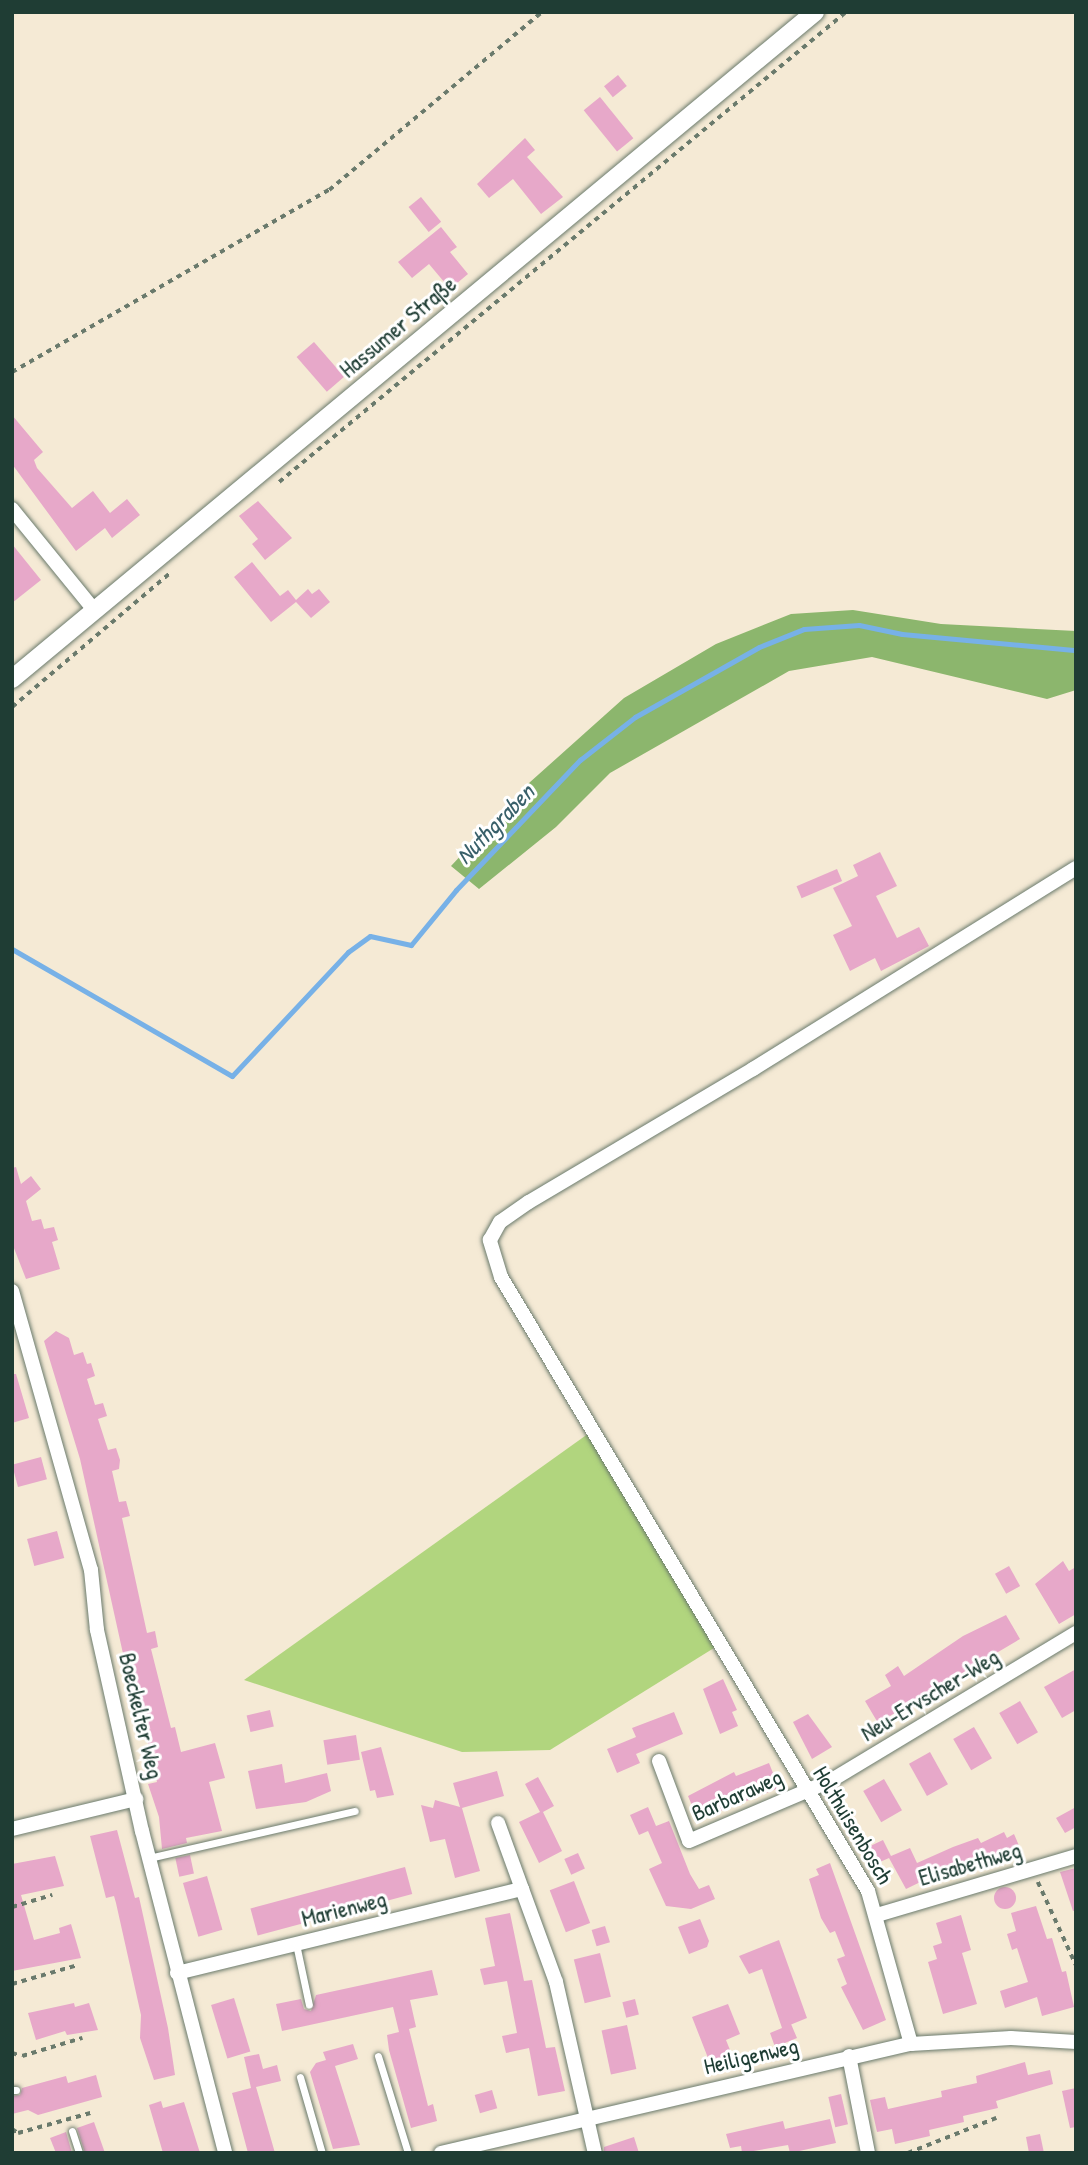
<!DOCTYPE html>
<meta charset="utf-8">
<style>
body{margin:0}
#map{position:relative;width:1088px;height:2165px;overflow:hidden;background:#f5ead5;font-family:"Patrick Hand",sans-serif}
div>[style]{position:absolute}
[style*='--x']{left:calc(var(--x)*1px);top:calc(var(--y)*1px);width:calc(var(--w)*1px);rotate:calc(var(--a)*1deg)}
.green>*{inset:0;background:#b1d57e}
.forest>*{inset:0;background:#8cb66d}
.stream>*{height:5px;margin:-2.5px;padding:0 2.5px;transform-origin:2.5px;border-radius:2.5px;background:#77b1e7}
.building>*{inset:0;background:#e7a8c9;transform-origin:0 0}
.round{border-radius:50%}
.path>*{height:3.5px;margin-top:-1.75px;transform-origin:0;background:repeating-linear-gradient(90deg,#6a7a6c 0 5px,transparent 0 10px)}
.roads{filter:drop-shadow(0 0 2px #6a7a6c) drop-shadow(0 0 2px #6a7a6c)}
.service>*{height:7px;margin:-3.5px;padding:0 3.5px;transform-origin:3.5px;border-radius:3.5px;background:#fff}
.minor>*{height:14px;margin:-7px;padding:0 7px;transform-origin:7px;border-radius:7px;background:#fff}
.tertiary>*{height:18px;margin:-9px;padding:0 9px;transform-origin:9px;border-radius:9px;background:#fff}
span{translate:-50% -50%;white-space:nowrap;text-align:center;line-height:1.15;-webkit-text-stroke:6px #fff;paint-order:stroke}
.street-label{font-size:23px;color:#1f3d34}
.water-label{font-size:24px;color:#39606a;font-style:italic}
.frame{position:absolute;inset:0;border:14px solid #1f3d34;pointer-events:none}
</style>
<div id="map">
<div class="green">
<div style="clip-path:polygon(592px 1431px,722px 1643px,550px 1750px,462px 1752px,244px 1680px)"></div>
</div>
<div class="forest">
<div style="clip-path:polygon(853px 610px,941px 624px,1076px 631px,1076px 690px,1047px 699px,872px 657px,789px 671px,610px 773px,556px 827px,479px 889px,451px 866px,529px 783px,624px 698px,716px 644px,791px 614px)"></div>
</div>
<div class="stream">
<div style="--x:12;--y:949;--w:254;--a:30"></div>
<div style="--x:232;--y:1076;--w:170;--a:-46.9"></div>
<div style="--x:348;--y:952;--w:27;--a:-36"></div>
<div style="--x:370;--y:936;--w:42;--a:12.4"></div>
<div style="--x:411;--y:945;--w:71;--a:-50.7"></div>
<div style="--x:456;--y:890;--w:180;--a:-46.4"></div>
<div style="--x:580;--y:760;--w:70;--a:-38"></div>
<div style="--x:635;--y:717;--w:142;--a:-29.4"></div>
<div style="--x:759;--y:647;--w:48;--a:-21.8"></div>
<div style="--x:804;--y:629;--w:55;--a:-4.2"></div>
<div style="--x:859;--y:625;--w:44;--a:11.8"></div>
<div style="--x:902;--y:634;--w:175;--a:5.3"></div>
</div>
<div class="building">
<div style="left:618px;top:75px;width:14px;height:18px;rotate:51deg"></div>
<div style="left:600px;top:97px;width:53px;height:21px;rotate:51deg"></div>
<div style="clip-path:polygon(525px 138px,535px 150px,527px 157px,563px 197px,541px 214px,513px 179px,489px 198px,477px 184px)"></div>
<div style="left:421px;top:197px;width:32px;height:16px;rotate:51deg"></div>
<div style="clip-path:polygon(441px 227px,457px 247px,450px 252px,468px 274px,450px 289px,429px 264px,412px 278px,398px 262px)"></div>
<div style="left:314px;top:342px;width:46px;height:23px;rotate:49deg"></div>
<div style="clip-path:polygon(12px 415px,43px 452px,34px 460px,37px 468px,72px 508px,93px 491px,110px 513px,127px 499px,140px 515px,112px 538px,105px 528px,76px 551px,12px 464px)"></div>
<div style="clip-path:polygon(258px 501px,292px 538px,265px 560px,252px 544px,258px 539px,239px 516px)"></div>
<div style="clip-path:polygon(12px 544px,41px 580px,12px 603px)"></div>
<div style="clip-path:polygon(252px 562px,280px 596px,288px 590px,296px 600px,308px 589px,312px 594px,319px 589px,330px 602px,311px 618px,296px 602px,271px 622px,234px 577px)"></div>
<div style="clip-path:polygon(880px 852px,897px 886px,876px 896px,897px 938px,919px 927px,929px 946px,881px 971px,875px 958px,850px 971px,833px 935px,852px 926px,833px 888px,858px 876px,853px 865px)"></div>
<div style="left:837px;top:869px;width:13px;height:44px;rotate:67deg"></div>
<div style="clip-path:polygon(16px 1167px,21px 1184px,31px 1176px,41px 1189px,26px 1201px,32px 1221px,41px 1219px,44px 1229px,54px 1227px,58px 1240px,52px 1242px,60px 1269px,26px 1279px,12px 1243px,12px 1168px)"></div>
<div style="clip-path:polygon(56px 1331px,69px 1338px,74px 1355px,83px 1352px,87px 1364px,91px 1363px,95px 1376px,87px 1379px,95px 1405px,103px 1403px,107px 1416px,98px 1419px,108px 1450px,116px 1448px,120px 1460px,119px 1469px,112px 1471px,119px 1502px,126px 1501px,130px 1516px,122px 1518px,147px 1633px,155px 1631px,158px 1647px,151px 1649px,171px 1728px,175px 1727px,181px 1752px,215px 1743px,225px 1778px,209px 1782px,222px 1831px,186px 1838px,187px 1843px,162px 1849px,159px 1817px,148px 1784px,157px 1782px,146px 1734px,141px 1735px,80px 1459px,44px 1341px)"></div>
<div style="clip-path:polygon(12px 1374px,16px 1374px,29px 1418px,12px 1423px)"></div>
<div style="left:41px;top:1457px;width:23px;height:30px;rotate:75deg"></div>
<div style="left:57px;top:1531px;width:28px;height:31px;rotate:75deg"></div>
<div style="clip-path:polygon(1063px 1561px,1069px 1571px,1076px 1567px,1076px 1614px,1059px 1624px,1035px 1584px)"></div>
<div style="left:1009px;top:1566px;width:23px;height:16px;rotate:61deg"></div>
<div style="clip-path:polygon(1006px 1615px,1020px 1639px,878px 1723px,865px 1701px,891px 1686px,885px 1675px,898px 1666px,904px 1676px,963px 1636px)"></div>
<div style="clip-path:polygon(1076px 1669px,1076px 1710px,1062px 1718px,1044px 1687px)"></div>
<div style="clip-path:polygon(723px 1679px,737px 1710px,732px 1712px,738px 1726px,720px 1734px,703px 1689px)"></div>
<div style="left:1020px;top:1701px;width:36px;height:24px;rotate:60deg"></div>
<div style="left:270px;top:1710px;width:17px;height:24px;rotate:77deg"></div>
<div style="clip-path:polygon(674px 1712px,683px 1734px,636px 1754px,640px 1763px,617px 1773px,607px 1749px,636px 1737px,632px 1728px)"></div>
<div style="clip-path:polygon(808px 1714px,832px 1747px,812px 1759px,793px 1722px)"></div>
<div style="left:974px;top:1727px;width:36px;height:24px;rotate:60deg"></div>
<div style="left:356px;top:1735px;width:25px;height:33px;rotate:81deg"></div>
<div style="clip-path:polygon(381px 1747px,394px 1795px,377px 1798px,375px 1790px,370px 1791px,361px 1752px)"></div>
<div style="left:930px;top:1752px;width:37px;height:24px;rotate:61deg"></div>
<div style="clip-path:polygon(769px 1763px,779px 1788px,698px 1820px,688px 1796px,734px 1772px,736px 1776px)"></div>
<div style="clip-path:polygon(282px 1764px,285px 1783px,327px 1773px,331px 1791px,306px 1802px,256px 1809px,248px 1771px)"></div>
<div style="clip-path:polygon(497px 1771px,504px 1796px,462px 1808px,480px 1871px,455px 1878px,445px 1839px,430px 1842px,421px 1805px,433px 1808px,435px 1800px,460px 1807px,453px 1783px)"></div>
<div style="clip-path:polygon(538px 1777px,554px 1806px,543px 1812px,562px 1851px,539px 1863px,519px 1822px,540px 1812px,525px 1784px)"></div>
<div style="left:884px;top:1779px;width:36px;height:24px;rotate:60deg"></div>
<div style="clip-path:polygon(648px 1807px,656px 1826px,669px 1821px,690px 1874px,699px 1889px,709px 1885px,715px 1899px,691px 1909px,666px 1906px,649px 1869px,662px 1863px,648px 1831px,639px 1835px,630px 1815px)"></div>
<div style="clip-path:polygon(1076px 1807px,1076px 1827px,1065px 1833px,1056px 1818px)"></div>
<div style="clip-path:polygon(117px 1830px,135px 1898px,139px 1897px,168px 2028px,175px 2075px,154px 2080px,140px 2038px,141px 2015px,116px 1903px,114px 1896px,106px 1898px,90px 1836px)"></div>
<div style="clip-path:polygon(1004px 1832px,1007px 1838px,1014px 1834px,1020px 1848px,1014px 1853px,991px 1864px,988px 1858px,944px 1878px,941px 1872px,906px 1889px,889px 1858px,873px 1865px,866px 1848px,883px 1840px,891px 1856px,910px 1848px,917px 1863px,953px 1847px,978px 1838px,981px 1843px)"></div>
<div style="left:578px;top:1853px;width:17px;height:15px;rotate:66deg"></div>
<div style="left:190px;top:1855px;width:19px;height:15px;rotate:78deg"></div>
<div style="clip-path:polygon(55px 1856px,64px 1886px,21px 1895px,34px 1940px,60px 1933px,59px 1928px,71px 1924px,81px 1958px,12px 1971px,12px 1864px)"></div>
<div style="clip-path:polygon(830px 1863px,886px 2020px,863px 2030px,841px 1987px,847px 1984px,837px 1959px,845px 1956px,835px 1931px,830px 1933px,821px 1918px,809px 1879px,819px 1875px,816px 1869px)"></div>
<div style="left:405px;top:1867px;width:28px;height:160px;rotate:75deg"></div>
<div style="clip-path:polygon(1076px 1868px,1076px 1910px,1073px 1911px,1060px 1872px)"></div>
<div style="left:207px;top:1876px;width:56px;height:25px;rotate:74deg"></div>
<div style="left:574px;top:1881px;width:45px;height:26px;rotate:69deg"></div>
<div class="round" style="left:994px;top:1887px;width:22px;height:22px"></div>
<div style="clip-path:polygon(1036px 1906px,1047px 1939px,1052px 1938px,1062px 1972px,1066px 1971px,1074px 2007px,1042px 2016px,1037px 1997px,1005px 2008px,1000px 1991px,1028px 1982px,1017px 1948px,1012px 1950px,1007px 1934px,1016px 1931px,1011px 1913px)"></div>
<div style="clip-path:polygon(510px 1913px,524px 1981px,532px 1980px,546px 2048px,555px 2047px,565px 2091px,538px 2096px,529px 2048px,506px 2053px,502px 2036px,517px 2033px,507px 1981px,484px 1985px,480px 1969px,495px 1966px,485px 1918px)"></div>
<div style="clip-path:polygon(961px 1915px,971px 1950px,962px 1953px,977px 2004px,943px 2014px,928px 1962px,937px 1959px,933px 1946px,942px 1943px,936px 1923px)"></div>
<div style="clip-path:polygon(700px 1919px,709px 1941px,707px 1947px,689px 1954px,678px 1927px)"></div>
<div style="left:605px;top:1926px;width:17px;height:14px;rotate:73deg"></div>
<div style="clip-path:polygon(779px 1940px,807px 2018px,785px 2027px,791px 2024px,797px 2038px,775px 2047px,770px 2033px,782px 2028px,762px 1969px,749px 1974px,739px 1956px)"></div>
<div style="left:600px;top:1953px;width:45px;height:27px;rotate:76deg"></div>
<div style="clip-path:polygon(432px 1970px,438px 1995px,410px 2000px,416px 2027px,409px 2029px,428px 2106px,433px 2104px,437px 2121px,411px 2128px,389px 2050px,387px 2035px,399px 2032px,393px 2007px,282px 2031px,276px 2004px,301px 1999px,304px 2009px,311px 2011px,316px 1995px)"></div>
<div style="left:234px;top:1998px;width:56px;height:24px;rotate:73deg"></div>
<div style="left:635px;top:1999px;width:16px;height:13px;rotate:76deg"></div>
<div style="clip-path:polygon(74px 2003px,75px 2007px,89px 2003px,98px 2030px,67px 2035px,65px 2031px,36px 2040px,28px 2013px)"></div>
<div style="clip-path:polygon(728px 2004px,740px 2034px,726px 2040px,732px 2055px,710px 2063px,692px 2017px)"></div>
<div style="left:627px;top:2025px;width:45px;height:26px;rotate:78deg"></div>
<div style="clip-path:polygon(353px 2044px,358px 2059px,335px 2066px,360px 2145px,333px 2149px,310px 2072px,316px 2063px,326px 2060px,323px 2052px)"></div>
<div style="clip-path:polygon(259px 2054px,263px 2069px,277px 2065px,281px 2081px,256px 2087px,275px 2153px,248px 2153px,232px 2093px,251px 2088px,244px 2057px)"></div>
<div style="clip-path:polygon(1025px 2062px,1028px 2075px,1050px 2070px,1053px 2084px,996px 2101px,998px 2108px,963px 2116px,964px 2122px,929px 2130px,930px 2136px,895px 2144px,892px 2129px,877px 2132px,870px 2100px,885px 2097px,888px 2109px,942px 2097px,941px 2091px,977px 2083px,976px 2076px)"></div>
<div style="clip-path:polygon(96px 2075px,102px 2097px,38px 2115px,28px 2110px,12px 2114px,12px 2096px,20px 2095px,22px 2088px,66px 2076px,68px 2083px)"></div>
<div style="clip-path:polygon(1076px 2088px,1076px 2127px,1070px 2128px,1062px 2091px)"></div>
<div style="left:492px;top:2090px;width:19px;height:18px;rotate:74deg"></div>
<div style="left:841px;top:2094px;width:31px;height:13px;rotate:77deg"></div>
<div style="clip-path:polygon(161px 2101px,163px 2108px,184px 2102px,200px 2153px,163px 2153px,149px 2105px)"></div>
<div style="clip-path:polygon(830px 2119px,836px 2143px,790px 2153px,788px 2145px,742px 2153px,741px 2146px,730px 2148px,726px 2134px,783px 2121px,785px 2129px)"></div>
<div style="clip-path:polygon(94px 2122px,105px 2153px,85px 2153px,77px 2128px)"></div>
<div style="clip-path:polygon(66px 2132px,72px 2153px,56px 2153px,50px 2138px)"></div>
<div style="clip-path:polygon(1040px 2134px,1044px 2153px,1029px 2153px,1026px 2137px)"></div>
<div style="clip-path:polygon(634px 2137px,639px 2153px,604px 2153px,604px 2147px)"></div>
</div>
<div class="path">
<div style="--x:12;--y:372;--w:366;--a:-29.9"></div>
<div style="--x:329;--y:190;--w:278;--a:-39.9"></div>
<div style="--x:279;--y:482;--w:736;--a:-39.66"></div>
<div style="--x:12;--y:707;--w:209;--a:-40.3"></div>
<div style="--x:1038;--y:1882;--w:91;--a:65.4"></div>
<div style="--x:12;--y:1907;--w:42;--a:-16.7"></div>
<div style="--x:12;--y:1984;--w:69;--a:-16.1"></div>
<div style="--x:12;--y:2053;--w:10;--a:17"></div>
<div style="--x:22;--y:2056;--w:63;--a:-16.7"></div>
<div style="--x:12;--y:2129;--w:7;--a:34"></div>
<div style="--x:18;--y:2133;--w:75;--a:-15.5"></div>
<div style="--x:908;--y:2153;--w:95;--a:-21.7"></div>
</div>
<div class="roads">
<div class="service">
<div style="--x:149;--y:1858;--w:211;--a:-12.9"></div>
<div style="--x:296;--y:1944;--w:62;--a:78"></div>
<div style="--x:378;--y:2056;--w:102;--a:72.8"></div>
<div style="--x:300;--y:2077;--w:79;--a:73.9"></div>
<div style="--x:12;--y:2090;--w:4;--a:0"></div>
<div style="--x:72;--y:2131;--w:23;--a:72"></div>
</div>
<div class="minor">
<div style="--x:12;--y:509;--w:130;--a:50.9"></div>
<div style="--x:12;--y:1291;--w:290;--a:74.2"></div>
<div style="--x:91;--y:1570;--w:60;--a:84.3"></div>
<div style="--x:97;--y:1630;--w:206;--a:77.4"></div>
<div style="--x:142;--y:1831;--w:333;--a:75.5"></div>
<div style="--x:659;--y:1761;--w:85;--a:69.4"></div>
<div style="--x:689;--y:1841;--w:155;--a:-23.1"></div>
<div style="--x:832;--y:1780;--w:285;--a:-31.1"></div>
<div style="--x:498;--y:1823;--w:70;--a:70"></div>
<div style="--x:12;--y:1829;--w:128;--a:-13.6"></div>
<div style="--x:877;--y:1915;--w:208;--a:-16.5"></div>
<div style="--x:177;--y:1973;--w:355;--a:-13.7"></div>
<div style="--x:522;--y:1889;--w:99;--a:69.9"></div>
<div style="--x:556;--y:1982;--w:175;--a:77.2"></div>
<div style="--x:911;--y:2044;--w:159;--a:-105.7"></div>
<div style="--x:868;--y:1891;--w:715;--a:-120.87"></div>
<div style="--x:501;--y:1277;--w:39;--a:-107"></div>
<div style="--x:490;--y:1240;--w:21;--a:-61"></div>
<div style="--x:500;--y:1222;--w:35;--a:-35"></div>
<div style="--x:529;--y:1202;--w:261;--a:-30.7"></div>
<div style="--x:753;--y:1069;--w:380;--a:-31.9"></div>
<div style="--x:849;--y:2056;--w:99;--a:78.9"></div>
<div style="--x:441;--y:2153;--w:482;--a:-13.1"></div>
<div style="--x:911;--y:2044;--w:100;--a:-3.4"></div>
<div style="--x:1011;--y:2038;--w:65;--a:3.5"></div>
</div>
<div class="tertiary">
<div style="--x:12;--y:679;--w:1044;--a:-39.71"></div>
</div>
</div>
<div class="street-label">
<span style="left:398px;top:327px;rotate:-40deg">Hassumer Straße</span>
<span style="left:930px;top:1695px;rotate:-31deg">Neu-Ervscher-Weg</span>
<span style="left:141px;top:1716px;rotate:77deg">Boeckelter Weg</span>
<span style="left:737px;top:1795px;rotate:-24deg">Barbaraweg</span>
<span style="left:853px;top:1825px;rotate:59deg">Holthuisenbosch</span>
<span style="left:970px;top:1864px;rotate:-16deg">Elisabethweg</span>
<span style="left:344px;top:1909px;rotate:-14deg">Marienweg</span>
<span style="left:751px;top:2056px;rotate:-13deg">Heiligenweg</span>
</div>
<div class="water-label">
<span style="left:495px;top:824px;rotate:-46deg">Nuthgraben</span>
</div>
<div class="frame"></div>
</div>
